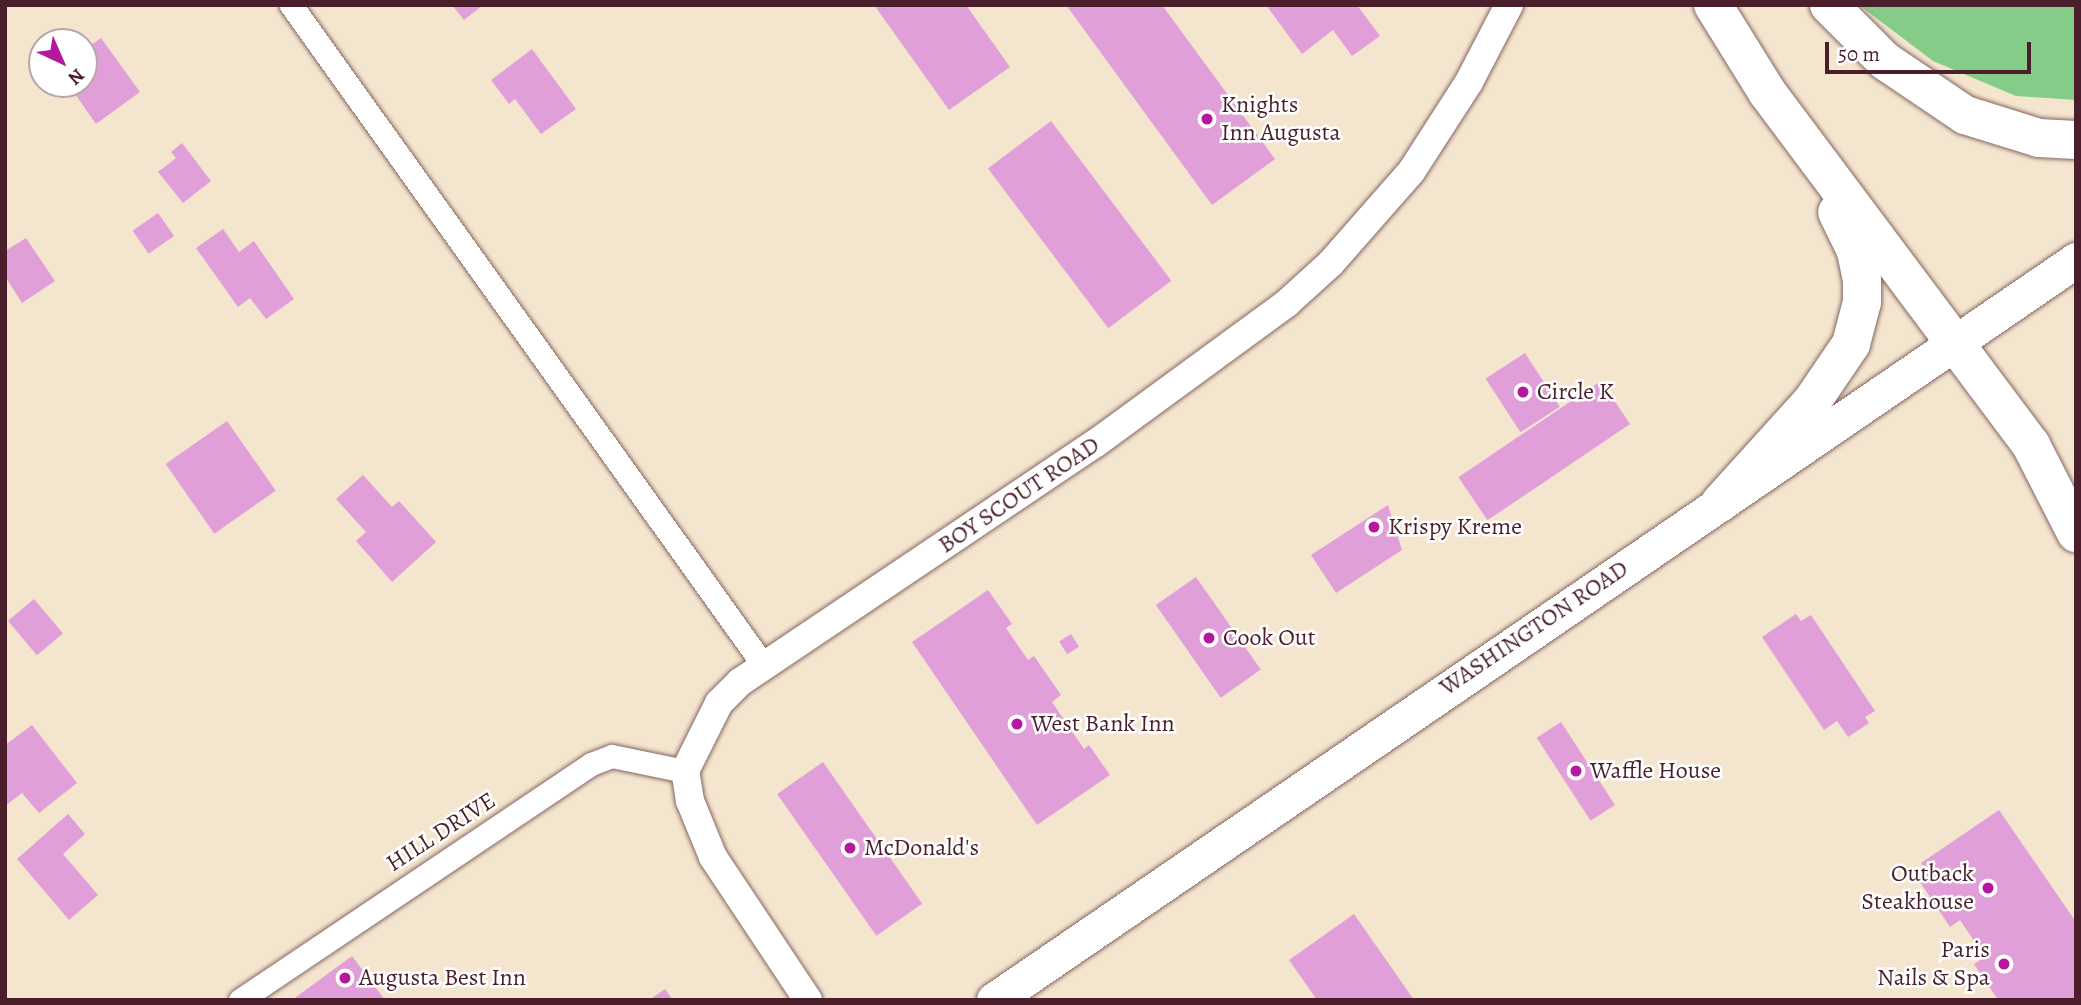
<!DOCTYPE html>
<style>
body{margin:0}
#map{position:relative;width:2081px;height:1005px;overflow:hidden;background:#f4e6ce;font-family:Alegreya,serif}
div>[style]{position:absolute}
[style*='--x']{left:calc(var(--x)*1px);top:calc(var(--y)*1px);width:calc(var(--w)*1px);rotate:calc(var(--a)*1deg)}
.green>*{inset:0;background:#84cc87}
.building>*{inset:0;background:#e09fd9;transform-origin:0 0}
.roads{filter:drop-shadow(0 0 2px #866564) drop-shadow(0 0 2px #866564)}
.minor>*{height:23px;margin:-11.5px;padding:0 11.5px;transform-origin:11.5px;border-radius:11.5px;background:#fff}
.tertiary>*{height:28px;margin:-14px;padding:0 14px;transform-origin:14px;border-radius:14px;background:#fff}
.primary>*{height:35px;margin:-17.5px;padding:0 17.5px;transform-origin:17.5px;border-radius:17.5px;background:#fff}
.motorway>*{height:38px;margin:-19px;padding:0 19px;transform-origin:19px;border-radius:19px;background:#fff}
.dots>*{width:19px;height:19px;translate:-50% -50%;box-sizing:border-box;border:4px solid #fff;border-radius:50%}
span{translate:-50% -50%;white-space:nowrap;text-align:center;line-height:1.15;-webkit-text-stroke:5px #fff;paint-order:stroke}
.poi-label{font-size:24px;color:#4a1f2b}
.left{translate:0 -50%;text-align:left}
.right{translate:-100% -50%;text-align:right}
.street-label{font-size:24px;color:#4a1f2b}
.frame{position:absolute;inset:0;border:7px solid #4a1f2b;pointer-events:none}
.north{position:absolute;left:28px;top:28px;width:70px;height:70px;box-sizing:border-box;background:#fff;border:2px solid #b7a5aa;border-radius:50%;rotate:136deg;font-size:19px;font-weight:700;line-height:28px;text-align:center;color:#4a1f2b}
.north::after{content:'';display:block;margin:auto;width:24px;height:32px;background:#b5179e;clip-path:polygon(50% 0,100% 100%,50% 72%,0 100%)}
.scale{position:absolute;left:1825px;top:42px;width:206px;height:32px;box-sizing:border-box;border:4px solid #4a1f2b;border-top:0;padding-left:9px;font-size:21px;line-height:24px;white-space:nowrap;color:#4a1f2b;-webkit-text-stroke:5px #fff;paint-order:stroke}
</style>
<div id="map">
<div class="green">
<div style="clip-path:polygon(1859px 5px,2076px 5px,2076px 100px,2016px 96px,1933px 61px)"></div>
</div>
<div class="building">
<div style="clip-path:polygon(452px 5px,483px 5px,464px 20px)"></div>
<div style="clip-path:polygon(874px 5px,966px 5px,1010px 67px,949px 110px)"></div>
<div style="clip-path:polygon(1066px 5px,1162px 5px,1275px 159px,1212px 205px)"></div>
<div style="clip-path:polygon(1266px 5px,1357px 5px,1380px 36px,1352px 56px,1333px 30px,1302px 54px)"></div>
<div style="clip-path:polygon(101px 38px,140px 92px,96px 124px,68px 84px,84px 84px,84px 50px)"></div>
<div style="clip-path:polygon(532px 49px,576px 109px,541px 134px,515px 99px,509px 104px,491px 80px)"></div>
<div style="left:1051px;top:121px;width:200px;height:79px;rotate:53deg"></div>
<div style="clip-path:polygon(182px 143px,211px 181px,183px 203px,158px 172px,176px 158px,171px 152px)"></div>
<div style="left:158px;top:213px;width:28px;height:31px;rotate:55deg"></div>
<div style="clip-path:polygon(223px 229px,239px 252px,254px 241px,294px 299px,266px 319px,250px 298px,238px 307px,196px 248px)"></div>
<div style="clip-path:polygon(26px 238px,55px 281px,22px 303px,5px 276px,5px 251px)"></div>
<div style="left:1525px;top:353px;width:64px;height:47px;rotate:57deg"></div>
<div style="left:1601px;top:381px;width:52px;height:172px;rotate:56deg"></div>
<div style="left:227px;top:421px;width:85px;height:75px;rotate:55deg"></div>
<div style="clip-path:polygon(363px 475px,392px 507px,399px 501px,436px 542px,392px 582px,356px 541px,366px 532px,336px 499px)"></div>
<div style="clip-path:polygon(1388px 505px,1402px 550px,1336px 593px,1311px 555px)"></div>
<div style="left:1196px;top:577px;width:113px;height:49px;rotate:55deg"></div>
<div style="clip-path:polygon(988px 590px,1012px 624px,1006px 628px,1028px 660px,1034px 656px,1061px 695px,1052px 702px,1084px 749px,1089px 745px,1110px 775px,1037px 825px,912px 642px)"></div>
<div style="left:34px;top:599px;width:45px;height:34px;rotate:50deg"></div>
<div style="clip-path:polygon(1796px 614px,1801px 621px,1811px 615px,1875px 711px,1865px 717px,1869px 723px,1848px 737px,1837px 721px,1824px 730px,1762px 637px)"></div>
<div style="left:1071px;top:634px;width:15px;height:14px;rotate:58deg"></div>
<div style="left:1561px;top:722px;width:99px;height:29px;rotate:57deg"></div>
<div style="clip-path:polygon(32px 725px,77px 783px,39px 813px,22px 793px,5px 806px,5px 745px)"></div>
<div style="left:823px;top:762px;width:173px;height:56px;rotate:55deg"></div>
<div style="clip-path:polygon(1999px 810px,2076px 922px,2076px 1000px,1998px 1000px,1974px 964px,1985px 957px,1960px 920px,1950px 927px,1914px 873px,1924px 867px,1921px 863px)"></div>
<div style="clip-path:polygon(68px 814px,85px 834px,63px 854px,98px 895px,69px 920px,17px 859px)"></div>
<div style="clip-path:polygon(1354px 914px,1414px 1000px,1317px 1000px,1289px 960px)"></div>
<div style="clip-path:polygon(352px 956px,385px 1000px,292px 1000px)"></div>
<div style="clip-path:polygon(665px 989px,673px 1000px,649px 1000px)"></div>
</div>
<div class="roads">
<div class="minor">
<div style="--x:291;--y:5;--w:813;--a:54.41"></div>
<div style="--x:240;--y:1000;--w:423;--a:-33.9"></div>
<div style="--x:591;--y:764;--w:22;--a:-21"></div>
<div style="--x:612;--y:756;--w:75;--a:11.6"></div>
</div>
<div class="tertiary">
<div style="--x:808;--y:1000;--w:172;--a:-123.6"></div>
<div style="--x:713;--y:857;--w:61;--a:-112.3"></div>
<div style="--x:690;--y:801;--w:30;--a:-99"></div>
<div style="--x:685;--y:771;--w:76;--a:-63.4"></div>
<div style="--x:719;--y:703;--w:30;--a:-45"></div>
<div style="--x:740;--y:682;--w:429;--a:-33.9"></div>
<div style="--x:1096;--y:443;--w:237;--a:-36.2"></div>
<div style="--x:1287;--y:303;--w:59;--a:-42.3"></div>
<div style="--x:1331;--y:263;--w:121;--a:-48.7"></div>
<div style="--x:1411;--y:172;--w:107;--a:-57.2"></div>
<div style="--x:1469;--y:82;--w:87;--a:-62.5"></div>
</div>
<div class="primary">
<div style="--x:994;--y:1000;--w:1311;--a:-34.37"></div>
</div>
<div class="motorway">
<div style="--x:1713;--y:5;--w:102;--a:58.2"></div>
<div style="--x:1767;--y:92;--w:441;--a:53.2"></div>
<div style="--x:2031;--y:445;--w:99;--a:62.9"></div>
<div style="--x:1829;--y:5;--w:79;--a:45"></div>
<div style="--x:1885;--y:61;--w:97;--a:34"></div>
<div style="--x:1965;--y:115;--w:77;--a:17.3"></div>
<div style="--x:2039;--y:138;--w:37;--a:3"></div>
<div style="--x:1720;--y:503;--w:139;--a:-47.9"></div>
<div style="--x:1813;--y:400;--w:68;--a:-55.8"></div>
<div style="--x:1851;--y:344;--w:43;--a:-75.3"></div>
<div style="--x:1862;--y:302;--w:22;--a:-90"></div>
<div style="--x:1862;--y:280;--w:30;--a:-102"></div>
<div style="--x:1856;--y:251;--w:43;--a:-116"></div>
</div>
</div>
<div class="dots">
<div style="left:1207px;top:119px;background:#b5179e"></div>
<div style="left:1523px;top:392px;background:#b5179e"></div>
<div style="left:1374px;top:527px;background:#b5179e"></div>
<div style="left:1209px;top:638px;background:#b5179e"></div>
<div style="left:1017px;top:724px;background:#b5179e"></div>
<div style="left:1576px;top:771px;background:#b5179e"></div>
<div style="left:850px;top:848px;background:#b5179e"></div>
<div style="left:1988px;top:888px;background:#b5179e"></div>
<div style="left:2004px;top:964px;background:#b5179e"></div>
<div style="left:345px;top:978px;background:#b5179e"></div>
</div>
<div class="poi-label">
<span class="left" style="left:1221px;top:119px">Knights<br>Inn Augusta</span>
<span class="left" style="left:1537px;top:392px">Circle K</span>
<span class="left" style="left:1388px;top:527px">Krispy Kreme</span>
<span class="left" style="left:1223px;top:638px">Cook Out</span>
<span class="left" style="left:1031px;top:724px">West Bank Inn</span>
<span class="left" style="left:1590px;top:771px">Waffle House</span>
<span class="left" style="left:864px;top:848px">McDonald's</span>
<span class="right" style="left:1974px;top:888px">Outback<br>Steakhouse</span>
<span class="right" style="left:1990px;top:964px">Paris<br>Nails &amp; Spa</span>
<span class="left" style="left:359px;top:978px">Augusta Best Inn</span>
</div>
<div class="street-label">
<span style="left:1019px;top:495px;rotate:-34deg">BOY SCOUT ROAD</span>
<span style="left:1534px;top:628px;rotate:-34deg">WASHINGTON ROAD</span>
<span style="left:441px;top:832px;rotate:-33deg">HILL DRIVE</span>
</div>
<div class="frame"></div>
<div class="north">N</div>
<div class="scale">50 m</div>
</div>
